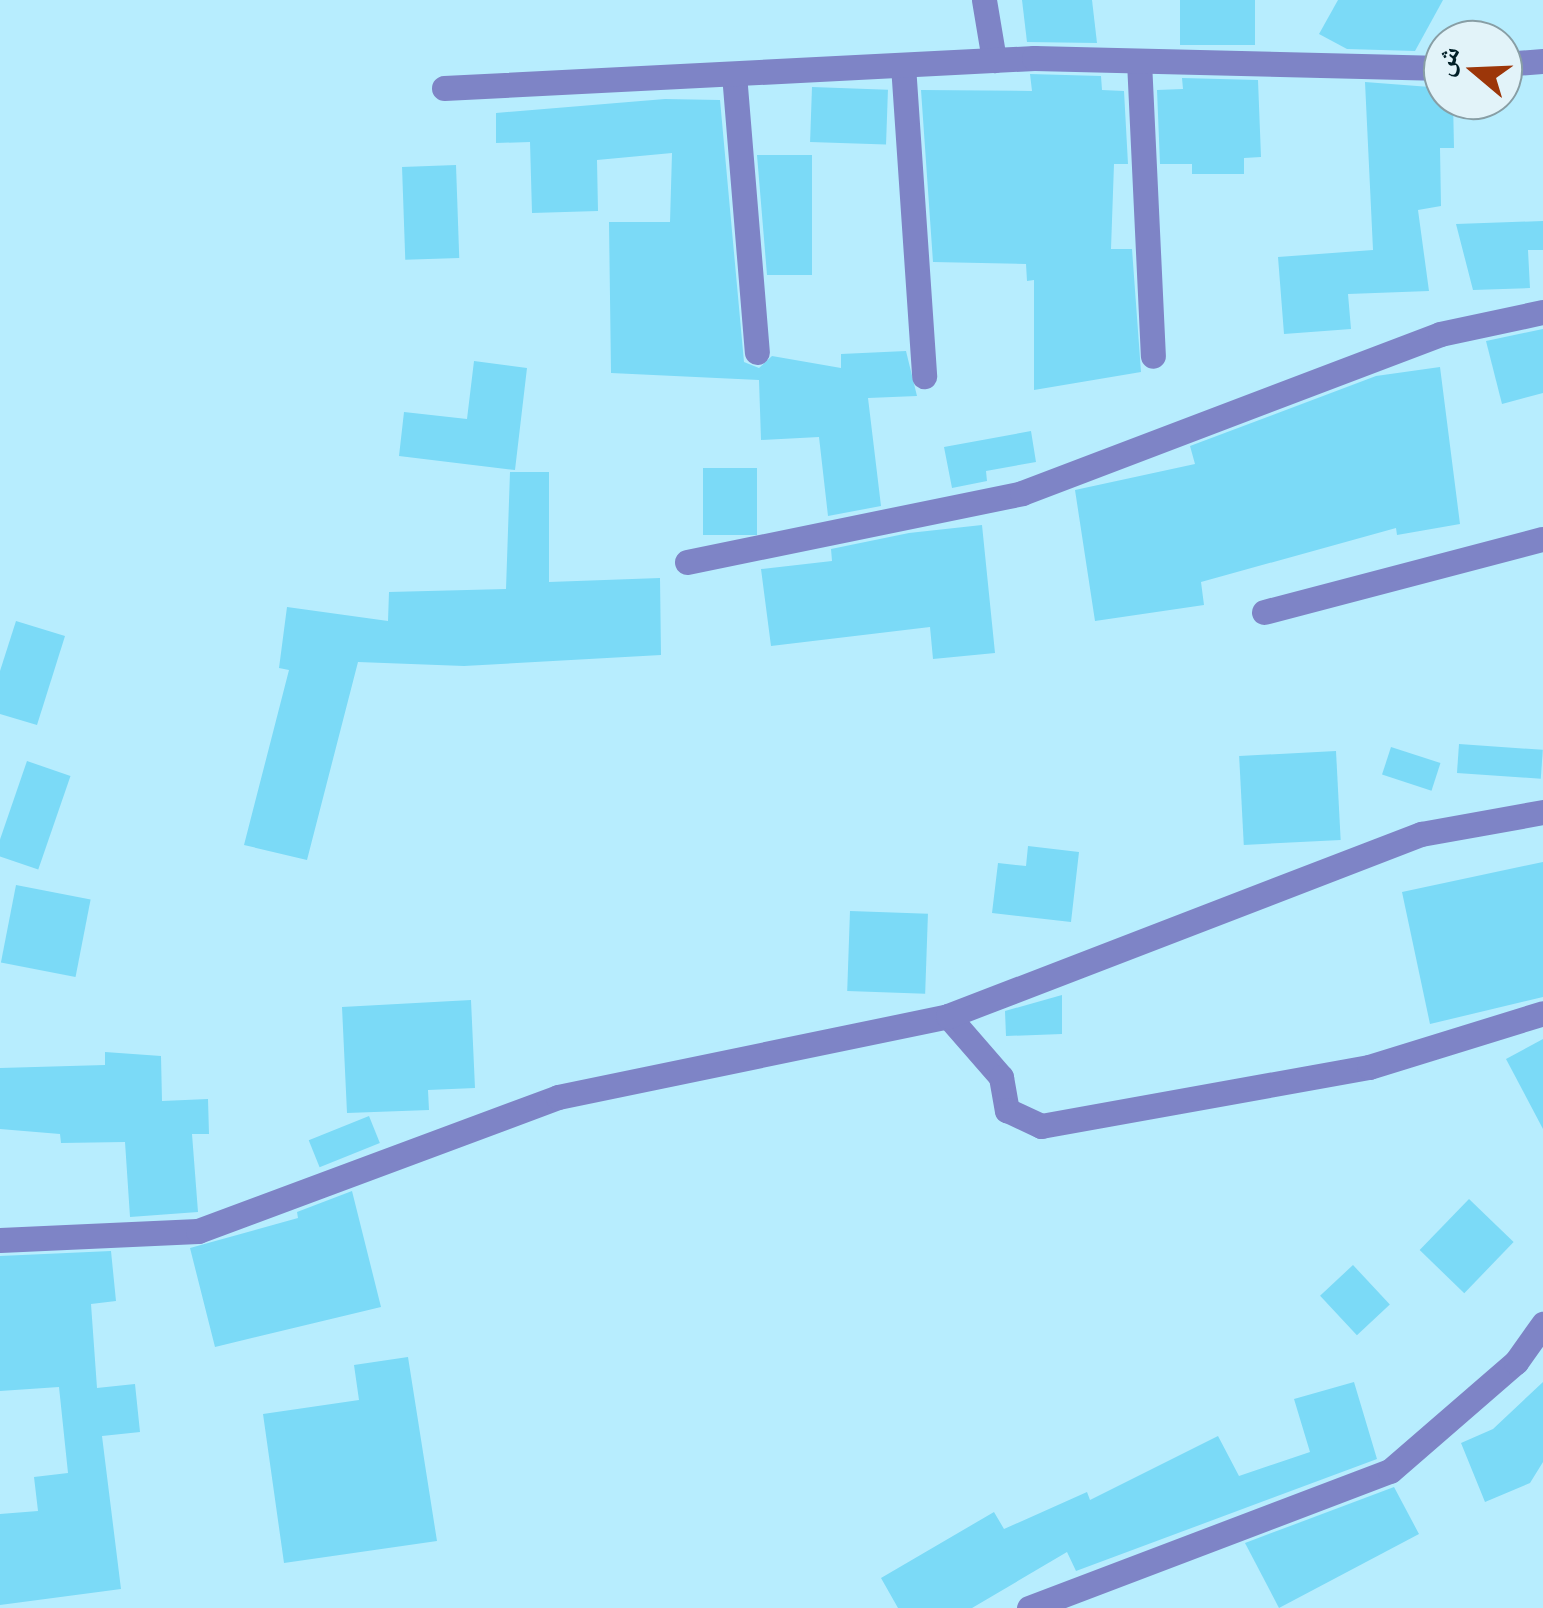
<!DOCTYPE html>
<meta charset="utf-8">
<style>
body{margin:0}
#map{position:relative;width:1543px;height:1608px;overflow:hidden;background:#b7edfe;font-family:"Nunito Sans","Noto Naskh Arabic",sans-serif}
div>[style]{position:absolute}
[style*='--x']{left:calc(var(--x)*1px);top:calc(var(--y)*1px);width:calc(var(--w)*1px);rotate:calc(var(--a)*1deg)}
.building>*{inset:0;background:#7bdaf7;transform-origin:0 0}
.minor>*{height:25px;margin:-12.5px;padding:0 12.5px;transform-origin:12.5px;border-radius:12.5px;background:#7e84c6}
span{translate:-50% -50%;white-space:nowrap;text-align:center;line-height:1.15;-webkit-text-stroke:9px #e2f3f9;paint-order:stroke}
.north{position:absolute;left:1423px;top:20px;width:100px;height:100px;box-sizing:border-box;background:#e2f3f9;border:2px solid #889ea5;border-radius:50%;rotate:289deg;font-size:28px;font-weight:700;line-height:40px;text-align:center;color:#011f27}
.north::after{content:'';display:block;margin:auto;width:35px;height:45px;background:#9c3609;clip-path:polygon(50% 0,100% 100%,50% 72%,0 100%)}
</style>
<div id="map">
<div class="building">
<div style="clip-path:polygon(1022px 0,1092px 0,1097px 43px,1027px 42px)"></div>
<div style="left:1180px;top:0;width:75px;height:45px"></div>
<div style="clip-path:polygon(1338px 0,1443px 0,1415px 51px,1347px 49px,1319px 34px)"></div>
<div style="clip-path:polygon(1030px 74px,1101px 76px,1102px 90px,1124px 91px,1128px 164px,1114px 164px,1111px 249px,1132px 249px,1141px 372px,1034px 390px,1034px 280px,1027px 281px,1026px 264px,933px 262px,921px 90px,1032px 91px)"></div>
<div style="clip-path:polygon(1182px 78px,1258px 80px,1261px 157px,1244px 158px,1244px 174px,1192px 174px,1192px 164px,1160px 164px,1157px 90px,1183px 89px)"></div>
<div style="clip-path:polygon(1365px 82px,1443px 88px,1443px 100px,1453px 100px,1454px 148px,1440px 148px,1441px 206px,1418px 210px,1429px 291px,1348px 294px,1351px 329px,1284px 334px,1278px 257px,1373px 250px)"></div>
<div style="left:812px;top:87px;width:76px;height:55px;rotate:2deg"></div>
<div style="clip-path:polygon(665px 99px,720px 100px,744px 362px,759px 368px,772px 356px,841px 368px,841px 354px,906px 351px,917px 396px,868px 398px,881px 506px,828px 516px,819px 437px,761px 440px,759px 380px,611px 373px,609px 222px,670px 222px,672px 153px,597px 160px,598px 211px,532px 213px,530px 142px,496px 143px,496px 113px)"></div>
<div style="clip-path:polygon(757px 155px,812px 155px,812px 275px,767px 275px)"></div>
<div style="left:456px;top:165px;width:93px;height:54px;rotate:88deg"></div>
<div style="clip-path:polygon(1543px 221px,1543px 250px,1528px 250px,1530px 288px,1473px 290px,1456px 224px)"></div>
<div style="clip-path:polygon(1543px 329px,1543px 393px,1502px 404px,1486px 341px)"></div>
<div style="clip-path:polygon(474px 361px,527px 368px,515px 470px,399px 456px,404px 412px,467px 419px)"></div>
<div style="clip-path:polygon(1440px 367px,1460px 524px,1397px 535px,1396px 528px,1201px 582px,1204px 605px,1095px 621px,1075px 490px,1195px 464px,1190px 446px,1376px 376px)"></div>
<div style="clip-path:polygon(1031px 431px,1036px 462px,986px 471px,987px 481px,952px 488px,944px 447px)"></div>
<div style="left:703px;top:468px;width:54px;height:67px"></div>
<div style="clip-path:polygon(510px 472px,549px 472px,549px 582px,660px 578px,661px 655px,464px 666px,358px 662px,307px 860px,244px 845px,289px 670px,279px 668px,287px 607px,388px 621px,389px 592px,506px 589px)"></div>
<div style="clip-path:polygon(982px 525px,995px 653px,933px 659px,930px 627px,771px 646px,761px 569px,832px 561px,831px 549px,909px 533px)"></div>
<div style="clip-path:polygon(16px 621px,65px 636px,37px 725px,0 714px,0 671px)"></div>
<div style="left:1459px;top:744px;width:84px;height:29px;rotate:4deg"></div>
<div style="left:1391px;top:747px;width:52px;height:29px;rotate:18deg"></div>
<div style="left:1336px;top:751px;width:89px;height:97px;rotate:87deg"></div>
<div style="left:27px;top:761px;width:46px;height:99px;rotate:19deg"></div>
<div style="clip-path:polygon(1028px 846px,1079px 852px,1071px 922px,992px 913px,998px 863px,1026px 866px)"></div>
<div style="clip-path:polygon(1543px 862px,1543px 997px,1430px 1024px,1402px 892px)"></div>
<div style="left:16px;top:885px;width:76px;height:79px;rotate:11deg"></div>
<div style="left:850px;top:911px;width:78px;height:80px;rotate:2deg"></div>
<div style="clip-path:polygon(1062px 995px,1062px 1034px,1006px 1036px,1005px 1011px)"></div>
<div style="clip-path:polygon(471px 1000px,475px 1088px,428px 1090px,429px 1110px,347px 1113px,342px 1007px)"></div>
<div style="clip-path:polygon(1543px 1039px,1543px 1129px,1506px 1059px)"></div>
<div style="clip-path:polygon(105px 1052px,161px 1056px,162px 1101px,208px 1099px,209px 1134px,192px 1134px,198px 1212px,130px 1217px,125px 1142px,61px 1143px,60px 1134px,0 1129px,0 1068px,105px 1065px)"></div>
<div style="left:369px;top:1116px;width:29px;height:65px;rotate:68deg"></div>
<div style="clip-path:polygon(352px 1191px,381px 1307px,215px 1347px,190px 1248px,298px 1218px,297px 1212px)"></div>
<div style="left:1469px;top:1199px;width:62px;height:71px;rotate:44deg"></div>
<div style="clip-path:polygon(111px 1251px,116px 1301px,91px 1304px,97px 1388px,135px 1384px,140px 1432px,102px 1436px,121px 1589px,0 1605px,0 1514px,38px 1511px,34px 1477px,68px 1473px,59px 1387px,0 1391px,0 1256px)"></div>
<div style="left:1353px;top:1265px;width:54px;height:45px;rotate:47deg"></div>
<div style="clip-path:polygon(408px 1357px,437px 1541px,284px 1563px,263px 1414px,359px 1400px,354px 1365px)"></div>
<div style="clip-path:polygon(1354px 1382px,1377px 1459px,1076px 1571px,1067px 1552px,972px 1608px,898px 1608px,881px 1578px,994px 1512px,1004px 1529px,1087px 1492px,1090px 1500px,1218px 1436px,1239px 1476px,1310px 1452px,1294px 1399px)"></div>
<div style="clip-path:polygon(1543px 1382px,1543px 1462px,1530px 1483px,1485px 1502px,1461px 1443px,1493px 1429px)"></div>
<div style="clip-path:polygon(1394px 1487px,1419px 1534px,1279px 1608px,1245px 1543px)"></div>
</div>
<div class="minor">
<div style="--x:984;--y:0;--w:61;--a:80.5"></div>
<div style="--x:1139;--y:61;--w:295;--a:87.3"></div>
<div style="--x:1503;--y:64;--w:40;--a:-4.3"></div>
<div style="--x:903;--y:65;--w:312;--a:86.1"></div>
<div style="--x:734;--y:74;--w:279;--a:85.3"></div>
<div style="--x:444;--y:88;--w:591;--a:-2.91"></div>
<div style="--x:1034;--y:58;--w:409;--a:1.4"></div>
<div style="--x:687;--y:562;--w:342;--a:-11.6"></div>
<div style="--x:1022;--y:493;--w:447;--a:-20.8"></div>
<div style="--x:1440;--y:334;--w:105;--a:-12.1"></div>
<div style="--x:1264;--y:612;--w:288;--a:-14.7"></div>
<div style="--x:948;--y:1016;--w:81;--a:49"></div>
<div style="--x:1001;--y:1077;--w:34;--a:80"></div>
<div style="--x:1007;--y:1110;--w:38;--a:25"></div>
<div style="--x:1041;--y:1126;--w:333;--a:-10.2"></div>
<div style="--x:1369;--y:1067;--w:182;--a:-17.2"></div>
<div style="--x:0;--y:1240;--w:198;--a:-2.6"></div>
<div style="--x:198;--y:1231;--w:384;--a:-20.4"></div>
<div style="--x:558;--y:1097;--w:398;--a:-11.7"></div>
<div style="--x:948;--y:1016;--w:507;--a:-21.05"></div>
<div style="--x:1421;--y:834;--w:124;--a:-10.2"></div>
<div style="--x:1029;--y:1608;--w:386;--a:-20.8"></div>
<div style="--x:1390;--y:1471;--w:167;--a:-40.9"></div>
<div style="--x:1516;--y:1362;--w:47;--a:-54.6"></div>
</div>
<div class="north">ش</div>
</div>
